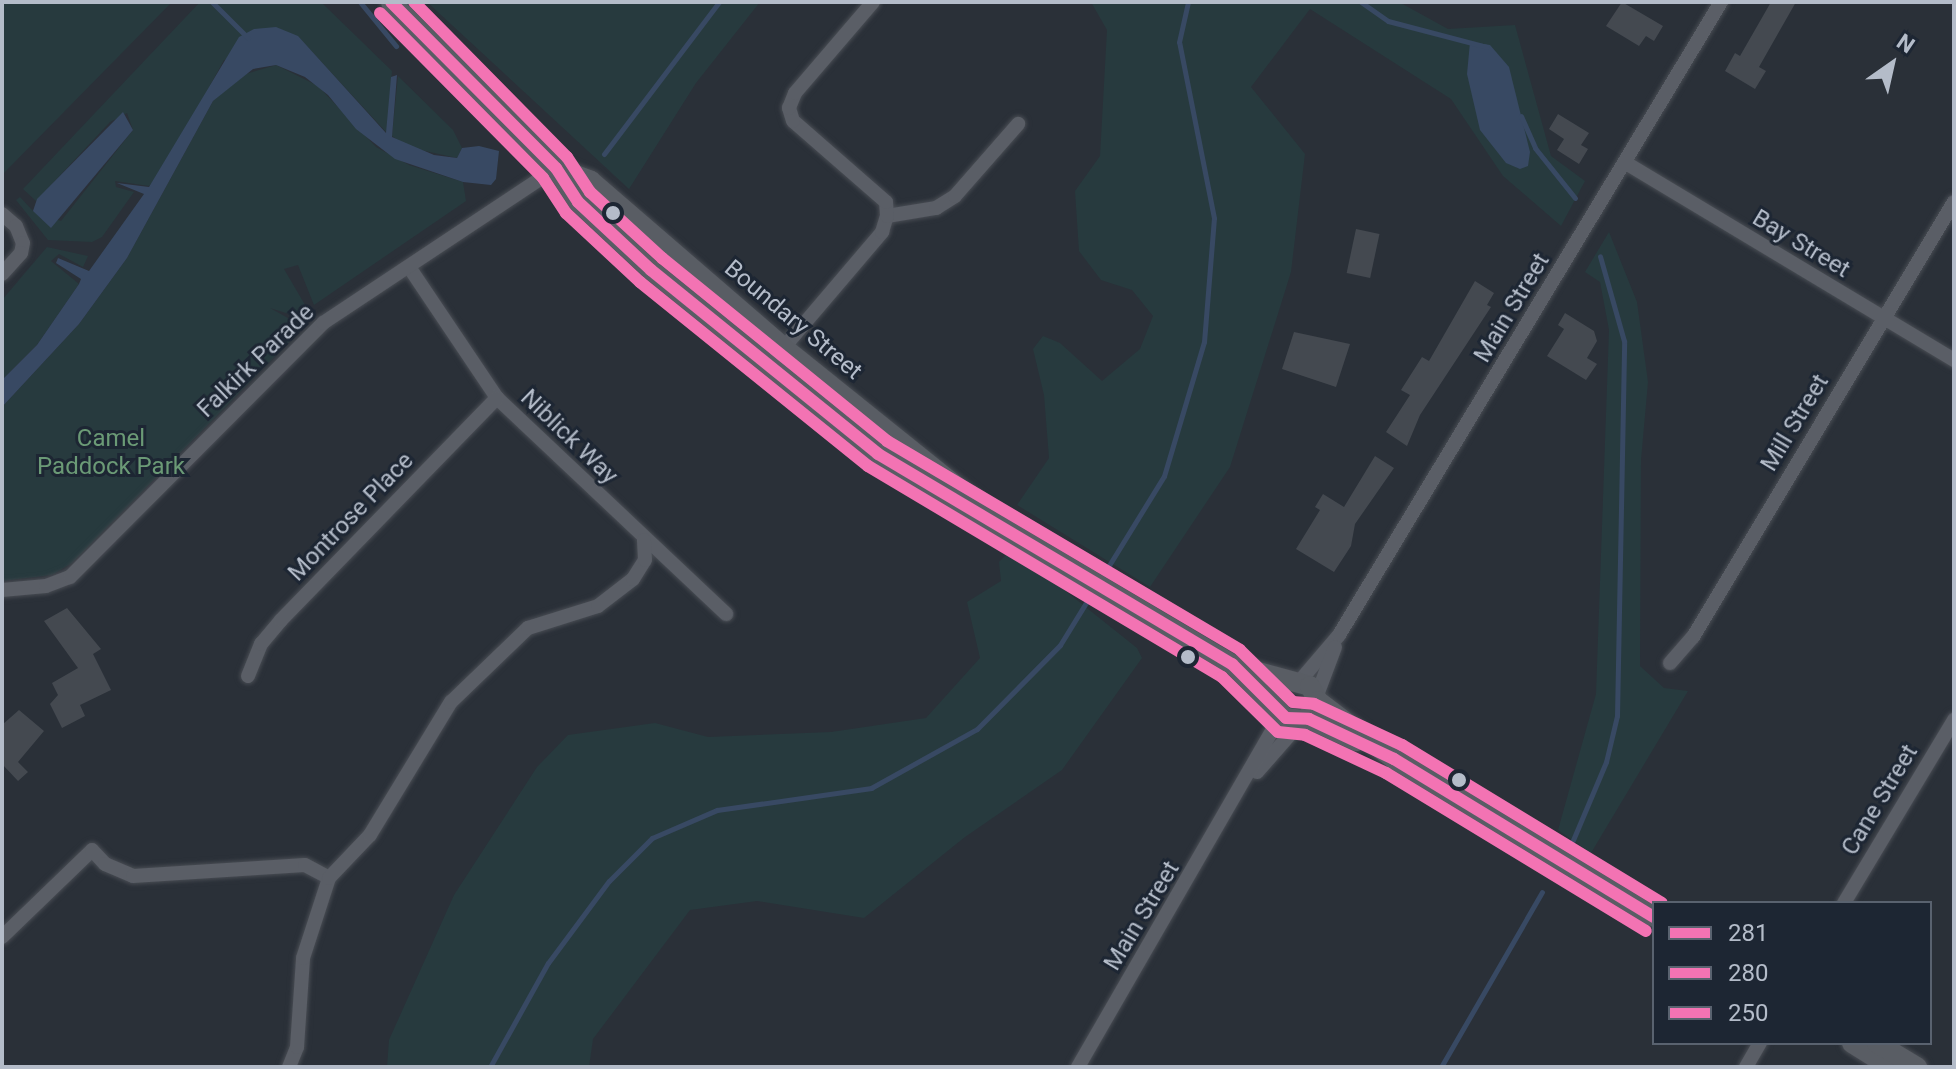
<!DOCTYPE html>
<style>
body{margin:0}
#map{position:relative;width:1956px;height:1069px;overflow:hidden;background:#2a3038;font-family:Roboto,sans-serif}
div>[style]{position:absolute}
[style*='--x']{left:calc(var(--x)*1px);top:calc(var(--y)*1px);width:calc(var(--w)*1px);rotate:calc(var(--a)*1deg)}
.green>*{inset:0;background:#273a3e}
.water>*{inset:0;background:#384963}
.stream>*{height:5px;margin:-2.5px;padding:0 2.5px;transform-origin:2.5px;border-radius:2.5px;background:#384963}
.building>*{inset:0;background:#444950;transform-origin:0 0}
.roads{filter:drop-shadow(0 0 2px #484c53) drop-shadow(0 0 2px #484c53)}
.street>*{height:14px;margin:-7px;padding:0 7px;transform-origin:7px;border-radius:7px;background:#5a5e66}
.secondary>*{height:20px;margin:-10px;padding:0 10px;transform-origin:10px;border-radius:10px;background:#595d64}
.bus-1>*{height:12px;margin:-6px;padding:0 6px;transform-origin:6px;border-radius:6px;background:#f373b3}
.bus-2>*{height:12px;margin:-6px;padding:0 6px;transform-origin:6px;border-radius:6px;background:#f373b3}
.bus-3>*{height:12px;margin:-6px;padding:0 6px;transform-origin:6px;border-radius:6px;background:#f373b3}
.dots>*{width:22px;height:22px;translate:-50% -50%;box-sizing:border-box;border:4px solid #1d2633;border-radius:50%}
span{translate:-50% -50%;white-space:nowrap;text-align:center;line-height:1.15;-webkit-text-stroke:6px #1d2633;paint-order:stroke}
.street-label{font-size:24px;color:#b4bcc9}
.park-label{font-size:24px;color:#6b9a76}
.frame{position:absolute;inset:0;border:4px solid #b4bcc9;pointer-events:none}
.legend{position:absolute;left:1652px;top:901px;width:280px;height:144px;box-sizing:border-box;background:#1d2633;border:2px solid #59626f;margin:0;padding:10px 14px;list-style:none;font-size:24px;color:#b4bcc9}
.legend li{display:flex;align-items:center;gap:16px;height:40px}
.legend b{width:40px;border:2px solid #59626f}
.north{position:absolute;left:1852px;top:24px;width:80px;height:80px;-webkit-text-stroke:6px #1d2633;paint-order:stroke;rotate:34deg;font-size:22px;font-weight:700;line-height:32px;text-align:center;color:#b4bcc9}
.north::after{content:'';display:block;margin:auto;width:28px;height:36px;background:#b4bcc9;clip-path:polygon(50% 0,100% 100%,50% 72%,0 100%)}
</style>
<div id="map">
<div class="green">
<div style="clip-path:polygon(2px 2px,172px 2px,2px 175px)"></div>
<div style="clip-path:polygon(200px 2px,321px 2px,392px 71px,387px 133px,304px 43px,224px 60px,161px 174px,149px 186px,115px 181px,116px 187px,134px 192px,102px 237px,92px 242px,48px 240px,16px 200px,20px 197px,33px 211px,61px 221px,133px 130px,127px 113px,110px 122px,36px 201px,23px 189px)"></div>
<div style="clip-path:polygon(427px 2px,760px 2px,696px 83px,629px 189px)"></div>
<div style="clip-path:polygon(1091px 2px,1399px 2px,1448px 29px,1515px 25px,1551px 156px,1585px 181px,1561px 226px,1503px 176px,1451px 99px,1310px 9px,1251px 87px,1305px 154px,1291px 272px,1230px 467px,1150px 587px,1017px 505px,1049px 458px,1044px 395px,1033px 349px,1043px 336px,1060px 343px,1102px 381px,1140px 349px,1153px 316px,1132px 290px,1101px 280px,1079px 251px,1075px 191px,1100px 156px,1107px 30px)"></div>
<div style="clip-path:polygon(276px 65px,318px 86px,376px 147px,409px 165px,463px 182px,466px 201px,314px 305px,298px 265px,284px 269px,308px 310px,299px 317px,270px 308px,304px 327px,72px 563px,52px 575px,2px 581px,2px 407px,79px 324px,127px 258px,213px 101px,242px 75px)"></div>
<div style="clip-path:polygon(398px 76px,453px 130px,462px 148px,457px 158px,407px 147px,392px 136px)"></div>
<div style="clip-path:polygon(1609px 232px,1637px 302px,1648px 382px,1641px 460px,1640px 666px,1664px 688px,1688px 691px,1591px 853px,1558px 830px,1596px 694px,1609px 330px,1600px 282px,1585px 272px)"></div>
<div style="clip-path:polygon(47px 247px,88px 256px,83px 267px,59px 254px,51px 261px,79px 284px,37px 345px,2px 380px,2px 300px)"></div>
<div style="clip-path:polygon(1007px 554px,1033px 565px,1137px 648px,1142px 658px,1062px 770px,965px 837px,864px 918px,757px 901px,690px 910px,593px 1039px,589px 1067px,387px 1067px,389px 1040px,454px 895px,537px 767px,568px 735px,655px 723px,708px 737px,831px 732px,926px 718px,980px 658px,967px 602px,1001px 581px,999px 562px)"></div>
</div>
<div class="water">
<div style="clip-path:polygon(276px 27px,298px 36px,386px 133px,391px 77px,397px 75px,392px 137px,434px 155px,457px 158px,462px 148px,479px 146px,499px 151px,496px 179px,491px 185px,463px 182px,395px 159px,356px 129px,328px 95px,305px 77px,276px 65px,253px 69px,213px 101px,127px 258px,79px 324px,2px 407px,2px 380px,37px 345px,79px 284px,81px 279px,56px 263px,58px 258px,89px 271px,144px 194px,117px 183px,149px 187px,239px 37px,254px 29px)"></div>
<div style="clip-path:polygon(1470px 42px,1490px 45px,1509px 67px,1530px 152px,1528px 166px,1520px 169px,1506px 163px,1480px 130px,1467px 74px)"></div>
<div style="clip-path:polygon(123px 112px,133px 130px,51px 228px,33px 211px,37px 199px)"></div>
</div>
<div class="stream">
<div style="--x:212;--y:2;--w:51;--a:45"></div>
<div style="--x:360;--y:2;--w:57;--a:50.7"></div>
<div style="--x:1361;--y:2;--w:33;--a:35"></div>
<div style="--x:1388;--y:21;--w:102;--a:14.7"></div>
<div style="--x:1521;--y:116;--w:35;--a:66"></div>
<div style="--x:1535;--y:148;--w:64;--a:51.3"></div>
<div style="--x:604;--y:154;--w:191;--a:-52.9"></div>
<div style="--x:1100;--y:580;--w:122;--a:-58.4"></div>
<div style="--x:1164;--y:476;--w:140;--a:-73.4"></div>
<div style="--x:1204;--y:342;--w:124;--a:-85.4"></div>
<div style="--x:1214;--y:218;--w:179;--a:-101.2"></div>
<div style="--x:1179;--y:42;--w:41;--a:-77.3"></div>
<div style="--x:1573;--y:840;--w:85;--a:-67.1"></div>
<div style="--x:1606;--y:762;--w:47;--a:-76.6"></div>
<div style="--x:1617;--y:716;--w:375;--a:-88.9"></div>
<div style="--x:1624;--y:341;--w:88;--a:-105.8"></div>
<div style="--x:490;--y:1067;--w:119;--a:-60.9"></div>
<div style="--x:548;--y:963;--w:102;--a:-53.4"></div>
<div style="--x:609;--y:881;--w:61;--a:-45"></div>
<div style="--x:652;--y:838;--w:71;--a:-23.3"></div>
<div style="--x:717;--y:810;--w:156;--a:-8.1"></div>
<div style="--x:871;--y:788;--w:121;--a:-29.1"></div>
<div style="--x:977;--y:729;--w:118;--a:-45.3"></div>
<div style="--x:1060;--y:645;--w:67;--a:-58.4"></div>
<div style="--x:1441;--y:1067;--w:202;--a:-60"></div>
</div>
<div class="building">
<div style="clip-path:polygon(1622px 2px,1663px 26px,1654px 41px,1646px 36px,1639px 46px,1606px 26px)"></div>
<div style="clip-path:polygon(1771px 2px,1796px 2px,1759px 67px,1766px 71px,1755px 89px,1725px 71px,1735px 53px,1740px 56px)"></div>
<div style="clip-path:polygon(1558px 114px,1589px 133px,1581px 145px,1588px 149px,1579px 164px,1557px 150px,1564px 139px,1549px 129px)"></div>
<div style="left:1356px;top:229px;width:24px;height:45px;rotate:12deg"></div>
<div style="clip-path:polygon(1475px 281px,1494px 293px,1487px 305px,1491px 307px,1420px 415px,1407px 446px,1386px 432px,1410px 395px,1401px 390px,1422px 357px,1429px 361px)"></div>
<div style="clip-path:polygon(1565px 313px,1594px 331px,1597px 341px,1587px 358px,1597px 364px,1586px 380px,1547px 356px,1564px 329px,1558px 325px)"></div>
<div style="clip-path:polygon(1294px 332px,1350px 344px,1336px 387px,1282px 369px)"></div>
<div style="clip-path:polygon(1375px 456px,1394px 468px,1355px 524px,1351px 546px,1334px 572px,1296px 549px,1320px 510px,1315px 507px,1323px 494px,1344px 507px)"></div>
<div style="clip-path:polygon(67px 608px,101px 649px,93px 654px,111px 690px,80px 705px,85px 716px,62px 728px,50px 704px,58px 695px,52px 683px,78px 668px,44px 621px)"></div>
<div style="clip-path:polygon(19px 710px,44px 731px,18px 762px,28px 772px,18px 781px,2px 764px,2px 725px)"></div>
</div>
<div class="roads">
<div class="street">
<div style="--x:1626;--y:163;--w:383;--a:31"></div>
<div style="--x:2;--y:214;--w:18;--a:41"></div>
<div style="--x:16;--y:226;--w:18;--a:68"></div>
<div style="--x:23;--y:243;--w:10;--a:101"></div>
<div style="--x:21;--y:253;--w:28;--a:132"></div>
<div style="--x:887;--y:216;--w:50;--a:-9.3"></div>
<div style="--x:936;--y:208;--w:22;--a:-32"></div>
<div style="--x:955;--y:196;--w:96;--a:-48.8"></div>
<div style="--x:409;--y:267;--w:158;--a:56.1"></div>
<div style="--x:497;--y:398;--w:315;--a:43.3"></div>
<div style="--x:769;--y:365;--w:175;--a:-49.6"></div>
<div style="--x:882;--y:232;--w:17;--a:-73"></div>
<div style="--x:887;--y:216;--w:14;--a:-94"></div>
<div style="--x:886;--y:202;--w:123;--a:-138.9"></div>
<div style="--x:793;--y:121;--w:14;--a:-107"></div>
<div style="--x:789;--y:108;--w:16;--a:-68"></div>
<div style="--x:795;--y:93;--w:120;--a:-49.4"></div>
<div style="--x:2;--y:590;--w:44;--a:-5.2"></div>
<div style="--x:46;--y:586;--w:26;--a:-21"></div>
<div style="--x:70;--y:577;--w:359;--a:-45.1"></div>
<div style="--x:323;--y:323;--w:280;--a:-33.6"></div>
<div style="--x:1670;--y:663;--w:35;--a:-49"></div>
<div style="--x:1693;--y:637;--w:507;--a:-59.04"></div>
<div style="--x:248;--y:676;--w:35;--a:-68"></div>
<div style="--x:261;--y:644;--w:31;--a:-50"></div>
<div style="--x:281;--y:620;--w:310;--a:-45.8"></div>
<div style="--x:1299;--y:682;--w:62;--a:-49.6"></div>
<div style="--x:1339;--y:635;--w:739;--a:-58.89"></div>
<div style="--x:1317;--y:695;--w:51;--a:-69.4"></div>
<div style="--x:1257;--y:772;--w:68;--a:-48.6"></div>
<div style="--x:1844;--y:903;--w:214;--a:-59"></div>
<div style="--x:2;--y:937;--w:125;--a:-44"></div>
<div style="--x:92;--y:850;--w:19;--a:47"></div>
<div style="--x:105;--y:864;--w:30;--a:23"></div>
<div style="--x:133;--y:876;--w:172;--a:-3.7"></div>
<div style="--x:305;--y:865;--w:27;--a:28"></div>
<div style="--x:289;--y:1067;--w:22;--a:-68"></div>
<div style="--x:297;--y:1047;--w:89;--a:-86.1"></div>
<div style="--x:303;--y:958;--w:84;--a:-72"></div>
<div style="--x:329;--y:878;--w:59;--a:-46.4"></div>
<div style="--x:370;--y:835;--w:156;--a:-58.7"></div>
<div style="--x:451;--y:702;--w:107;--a:-43.9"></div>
<div style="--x:528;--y:628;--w:73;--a:-17.4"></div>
<div style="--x:598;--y:606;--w:44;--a:-37.6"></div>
<div style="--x:633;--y:579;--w:22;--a:-58"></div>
<div style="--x:645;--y:560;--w:20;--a:-93"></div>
<div style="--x:1078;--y:1067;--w:408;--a:-60"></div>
<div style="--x:1746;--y:1067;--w:28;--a:-60"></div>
</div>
<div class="secondary">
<div style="--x:391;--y:2;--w:234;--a:45.2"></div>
<div style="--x:556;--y:168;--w:40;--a:57.1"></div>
<div style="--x:578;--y:202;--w:100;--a:43"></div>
<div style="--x:651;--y:270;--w:292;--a:39"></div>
<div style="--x:878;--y:454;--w:412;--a:30.7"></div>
<div style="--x:1232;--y:664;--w:76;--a:45"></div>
<div style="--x:1286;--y:718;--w:20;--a:6"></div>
<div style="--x:1306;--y:720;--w:22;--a:-58"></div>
<div style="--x:556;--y:168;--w:37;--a:20"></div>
<div style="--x:591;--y:181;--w:254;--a:40.8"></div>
<div style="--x:783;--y:347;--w:257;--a:38.8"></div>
<div style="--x:1243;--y:668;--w:69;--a:15"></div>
<div style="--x:1310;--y:686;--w:17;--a:62"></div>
<div style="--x:1318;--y:701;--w:96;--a:37.3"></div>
<div style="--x:1394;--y:759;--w:304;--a:31.3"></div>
<div style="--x:1309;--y:719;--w:52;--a:25.1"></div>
<div style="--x:1852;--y:1043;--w:41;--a:32.2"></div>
<div style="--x:1877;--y:1043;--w:47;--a:31"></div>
</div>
</div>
<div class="bus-1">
<div style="--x:391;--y:2;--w:234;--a:45.2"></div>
<div style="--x:556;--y:168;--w:40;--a:57.1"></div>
<div style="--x:578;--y:202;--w:100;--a:43"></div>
<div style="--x:651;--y:270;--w:292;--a:39"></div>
<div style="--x:878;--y:454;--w:412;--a:30.7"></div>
<div style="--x:1232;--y:664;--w:76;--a:45"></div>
<div style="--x:1286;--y:718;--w:23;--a:2"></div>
<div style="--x:1309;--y:719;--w:94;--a:25.2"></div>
<div style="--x:1394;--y:759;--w:304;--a:31.3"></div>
</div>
<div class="bus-2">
<div style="--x:380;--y:13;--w:232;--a:45.3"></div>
<div style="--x:543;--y:178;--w:42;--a:56.7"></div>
<div style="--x:566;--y:213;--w:101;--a:43"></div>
<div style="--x:640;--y:282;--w:293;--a:38.9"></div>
<div style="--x:868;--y:466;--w:412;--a:30.8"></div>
<div style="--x:1222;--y:677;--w:78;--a:44.5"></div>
<div style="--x:1278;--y:732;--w:27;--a:6"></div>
<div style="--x:1305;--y:735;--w:89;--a:25.1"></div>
<div style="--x:1386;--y:773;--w:304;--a:31.3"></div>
</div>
<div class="bus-3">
<div style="--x:414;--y:2;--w:218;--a:45.4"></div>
<div style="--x:567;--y:157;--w:42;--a:56.7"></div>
<div style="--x:590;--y:192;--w:98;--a:42.5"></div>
<div style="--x:662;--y:258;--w:290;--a:39.1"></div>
<div style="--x:887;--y:441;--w:410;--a:30.6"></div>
<div style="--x:1240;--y:650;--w:74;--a:44.5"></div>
<div style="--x:1293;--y:702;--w:21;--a:5"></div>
<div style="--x:1314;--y:704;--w:97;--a:25"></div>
<div style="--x:1402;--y:745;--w:304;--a:31.3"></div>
</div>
<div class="dots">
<div style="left:613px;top:213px;background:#b4bcc9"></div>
<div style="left:1188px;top:657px;background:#b4bcc9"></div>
<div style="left:1459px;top:780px;background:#b4bcc9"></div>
</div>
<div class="street-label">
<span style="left:1801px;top:244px;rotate:31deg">Bay Street</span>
<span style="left:1512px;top:308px;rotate:-59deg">Main Street</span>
<span style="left:793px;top:320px;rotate:40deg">Boundary Street</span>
<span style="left:256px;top:361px;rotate:-44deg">Falkirk Parade</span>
<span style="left:1795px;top:423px;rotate:-59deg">Mill Street</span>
<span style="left:569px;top:437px;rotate:44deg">Niblick Way</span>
<span style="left:351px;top:517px;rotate:-46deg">Montrose Place</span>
<span style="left:1880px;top:800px;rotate:-59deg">Cane Street</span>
<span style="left:1142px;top:916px;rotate:-59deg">Main Street</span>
</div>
<div class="park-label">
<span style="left:111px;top:453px">Camel<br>Paddock Park</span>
</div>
<div class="frame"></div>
<ul class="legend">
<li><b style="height:10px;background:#f373b3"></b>281</li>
<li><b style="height:10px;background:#f373b3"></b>280</li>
<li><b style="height:10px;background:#f373b3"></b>250</li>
</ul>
<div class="north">N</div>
</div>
